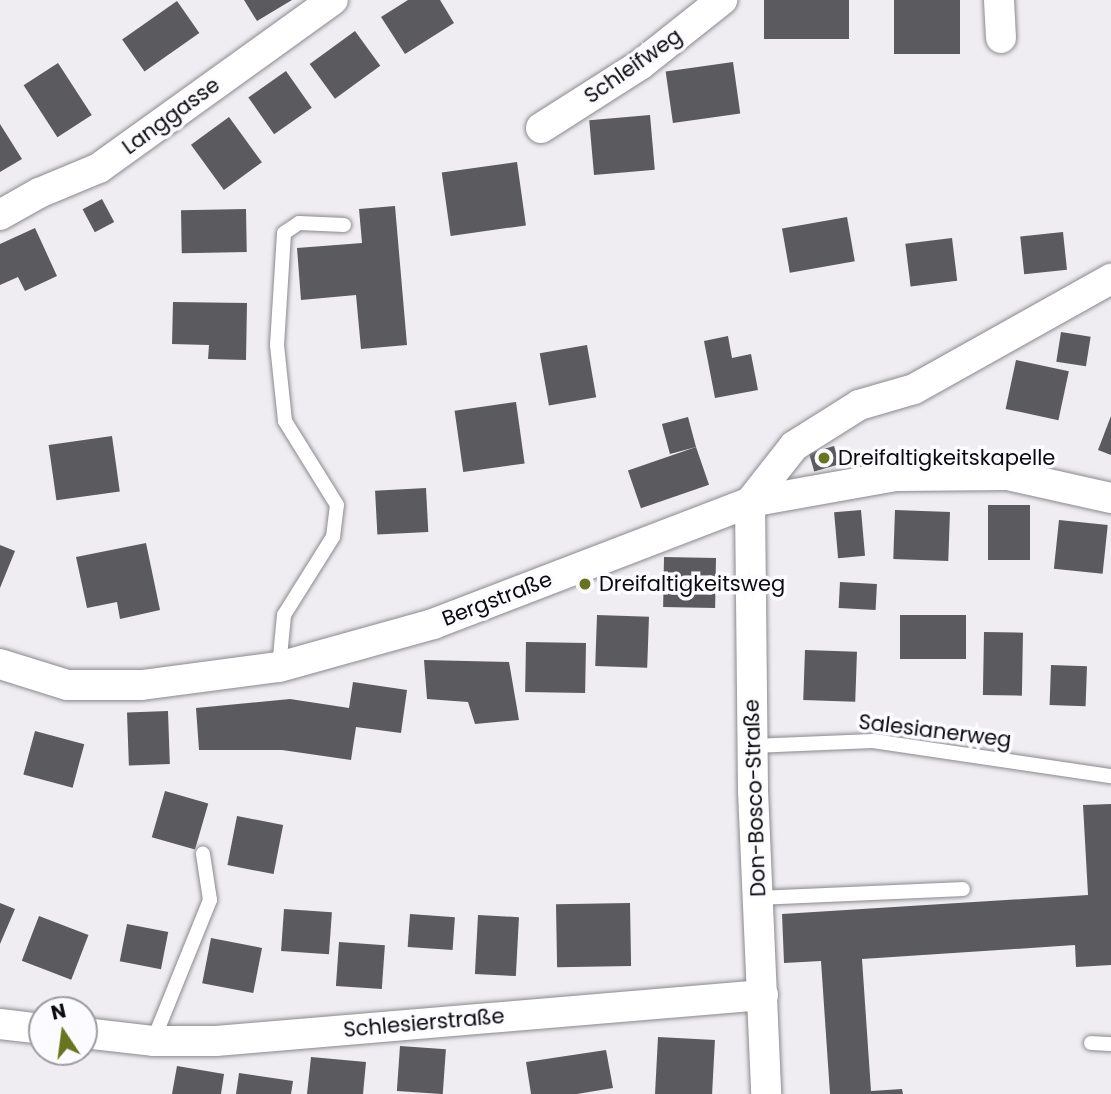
<!DOCTYPE html>
<meta charset="utf-8">
<style>
body{margin:0}
#map{position:relative;width:1111px;height:1094px;overflow:hidden;background:#efedf2;font-family:Poppins,sans-serif}
div>[style]{position:absolute}
[style*='--x']{left:calc(var(--x)*1px);top:calc(var(--y)*1px);width:calc(var(--w)*1px);rotate:calc(var(--a)*1deg)}
.building>*{inset:0;background:#5b5a5e;transform-origin:0 0}
.roads{filter:drop-shadow(0 0 2px #8a898e) drop-shadow(0 0 2px #8a898e)}
.service>*{height:14px;margin:-7px;padding:0 7px;transform-origin:7px;border-radius:7px;background:#fff}
.minor>*{height:30px;margin:-15px;padding:0 15px;transform-origin:15px;border-radius:15px;background:#fff}
.dots>*{width:19px;height:19px;translate:-50% -50%;box-sizing:border-box;border:4px solid #fcfbff;border-radius:50%}
span{translate:-50% -50%;white-space:nowrap;text-align:center;line-height:1.15;-webkit-text-stroke:7px #fcfbff;paint-order:stroke}
.street-label{font-size:21px;color:#0b0b0d}
.poi-label{font-size:21px;color:#0b0b0d}
.left{translate:0 -50%;text-align:left}
.north{position:absolute;left:28px;top:996px;width:70px;height:70px;box-sizing:border-box;background:#fcfbff;border:2px solid #9c9b9e;border-radius:50%;rotate:347deg;font-size:19px;font-weight:700;line-height:28px;text-align:center;color:#0b0b0d}
.north::after{content:'';display:block;margin:auto;width:24px;height:32px;background:#69741f;clip-path:polygon(50% 0,100% 100%,50% 72%,0 100%)}
</style>
<div id="map">
<div class="building">
<div style="clip-path:polygon(244px 0,292px 0,257px 21px)"></div>
<div style="clip-path:polygon(408px 0,440px 0,454px 23px,405px 54px,381px 17px)"></div>
<div style="left:764px;top:0;width:85px;height:39px"></div>
<div style="left:894px;top:0;width:66px;height:54px"></div>
<div style="left:177px;top:1px;width:39px;height:67px;rotate:55deg"></div>
<div style="left:355px;top:31px;width:43px;height:56px;rotate:54deg"></div>
<div style="left:733px;top:62px;width:52px;height:68px;rotate:82deg"></div>
<div style="left:58px;top:63px;width:62px;height:41px;rotate:57deg"></div>
<div style="left:286px;top:71px;width:45px;height:46px;rotate:55deg"></div>
<div style="left:650px;top:115px;width:55px;height:61px;rotate:85deg"></div>
<div style="left:229px;top:117px;width:56px;height:47px;rotate:54deg"></div>
<div style="clip-path:polygon(0 124px,22px 159px,0 172px)"></div>
<div style="left:517px;top:162px;width:64px;height:76px;rotate:82deg"></div>
<div style="left:102px;top:199px;width:26px;height:22px;rotate:62deg"></div>
<div style="clip-path:polygon(395px 206px,407px 345px,361px 349px,356px 295px,301px 300px,297px 248px,362px 243px,359px 209px)"></div>
<div style="left:246px;top:209px;width:43px;height:65px;rotate:89deg"></div>
<div style="left:847px;top:217px;width:45px;height:66px;rotate:80deg"></div>
<div style="clip-path:polygon(35px 228px,57px 276px,25px 291px,18px 277px,0 285px,0 244px)"></div>
<div style="left:1063px;top:232px;width:38px;height:43px;rotate:84deg"></div>
<div style="left:952px;top:238px;width:43px;height:47px;rotate:83deg"></div>
<div style="clip-path:polygon(173px 302px,247px 303px,246px 360px,208px 359px,209px 345px,172px 344px)"></div>
<div style="left:1061px;top:332px;width:30px;height:30px;rotate:9deg"></div>
<div style="clip-path:polygon(728px 336px,732px 358px,751px 354px,758px 390px,715px 398px,704px 341px)"></div>
<div style="left:587px;top:345px;width:53px;height:48px;rotate:80deg"></div>
<div style="left:1016px;top:360px;width:54px;height:50px;rotate:12deg"></div>
<div style="left:516px;top:402px;width:62px;height:62px;rotate:82deg"></div>
<div style="clip-path:polygon(1111px 416px,1111px 455px,1098px 450px)"></div>
<div style="left:688px;top:417px;width:31px;height:27px;rotate:75deg"></div>
<div style="left:112px;top:436px;width:56px;height:64px;rotate:82deg"></div>
<div style="left:834px;top:446px;width:19px;height:26px;rotate:74deg"></div>
<div style="left:696px;top:447px;width:40px;height:72px;rotate:71deg"></div>
<div style="left:426px;top:488px;width:44px;height:51px;rotate:87deg"></div>
<div style="left:988px;top:505px;width:42px;height:55px"></div>
<div style="left:861px;top:510px;width:46px;height:27px;rotate:85deg"></div>
<div style="left:895px;top:510px;width:55px;height:49px;rotate:2deg"></div>
<div style="left:1059px;top:520px;width:49px;height:49px;rotate:6deg"></div>
<div style="clip-path:polygon(146px 543px,160px 610px,120px 619px,117px 602px,87px 608px,76px 557px)"></div>
<div style="clip-path:polygon(0 545px,15px 551px,0 588px)"></div>
<div style="left:664px;top:557px;width:52px;height:50px;rotate:1deg"></div>
<div style="left:840px;top:582px;width:37px;height:26px;rotate:3deg"></div>
<div style="left:597px;top:615px;width:52px;height:51px;rotate:2deg"></div>
<div style="left:900px;top:615px;width:66px;height:44px"></div>
<div style="left:984px;top:632px;width:39px;height:63px;rotate:1deg"></div>
<div style="left:526px;top:642px;width:60px;height:50px;rotate:1deg"></div>
<div style="left:805px;top:650px;width:52px;height:50px;rotate:2deg"></div>
<div style="clip-path:polygon(424px 660px,509px 662px,519px 720px,475px 724px,468px 702px,427px 699px)"></div>
<div style="left:1051px;top:665px;width:36px;height:40px;rotate:2deg"></div>
<div style="clip-path:polygon(353px 682px,407px 690px,401px 733px,356px 727px,351px 760px,282px 750px,199px 750px,196px 708px,290px 699px,349px 708px)"></div>
<div style="left:168px;top:711px;width:53px;height:41px;rotate:88deg"></div>
<div style="left:35px;top:731px;width:51px;height:45px;rotate:15deg"></div>
<div style="left:165px;top:791px;width:45px;height:48px;rotate:16deg"></div>
<div style="clip-path:polygon(1111px 804px,1111px 965px,1076px 967px,1075px 945px,862px 959px,871px 1091px,902px 1089px,903px 1094px,830px 1094px,821px 961px,784px 963px,782px 914px,1088px 895px,1083px 805px)"></div>
<div style="left:237px;top:816px;width:47px;height:50px;rotate:11deg"></div>
<div style="clip-path:polygon(0 903px,15px 909px,0 944px)"></div>
<div style="left:630px;top:903px;width:63px;height:74px;rotate:89deg"></div>
<div style="left:284px;top:909px;width:48px;height:42px;rotate:4deg"></div>
<div style="left:410px;top:914px;width:45px;height:33px;rotate:4deg"></div>
<div style="left:478px;top:915px;width:41px;height:59px;rotate:3deg"></div>
<div style="left:39px;top:916px;width:53px;height:48px;rotate:21deg"></div>
<div style="left:127px;top:924px;width:42px;height:38px;rotate:11deg"></div>
<div style="left:211px;top:938px;width:52px;height:46px;rotate:11deg"></div>
<div style="left:339px;top:942px;width:46px;height:44px;rotate:4deg"></div>
<div style="left:658px;top:1037px;width:57px;height:57px;rotate:3deg"></div>
<div style="left:400px;top:1046px;width:46px;height:45px;rotate:4deg"></div>
<div style="clip-path:polygon(606px 1050px,613px 1088px,577px 1094px,531px 1094px,526px 1062px)"></div>
<div style="clip-path:polygon(311px 1057px,366px 1062px,363px 1094px,307px 1094px)"></div>
<div style="clip-path:polygon(177px 1066px,224px 1074px,221px 1094px,172px 1094px)"></div>
<div style="clip-path:polygon(239px 1073px,293px 1081px,291px 1094px,236px 1094px)"></div>
</div>
<div class="roads">
<div class="service">
<div style="--x:279;--y:667;--w:52;--a:-84.5"></div>
<div style="--x:284;--y:615;--w:92;--a:-57.9"></div>
<div style="--x:333;--y:537;--w:32;--a:-83"></div>
<div style="--x:337;--y:505;--w:99;--a:-121.8"></div>
<div style="--x:285;--y:421;--w:76;--a:-96"></div>
<div style="--x:277;--y:345;--w:112;--a:-86.4"></div>
<div style="--x:284;--y:233;--w:18;--a:-34"></div>
<div style="--x:299;--y:223;--w:45;--a:2.5"></div>
<div style="--x:752;--y:746;--w:121;--a:-2.4"></div>
<div style="--x:873;--y:741;--w:241;--a:8.4"></div>
<div style="--x:758;--y:898;--w:205;--a:-2.5"></div>
<div style="--x:153;--y:1041;--w:152;--a:-68"></div>
<div style="--x:210;--y:900;--w:47;--a:-98.7"></div>
<div style="--x:1091;--y:1043;--w:20;--a:3"></div>
</div>
<div class="minor">
<div style="--x:999;--y:0;--w:38;--a:87"></div>
<div style="--x:541;--y:128;--w:117;--a:-32.5"></div>
<div style="--x:640;--y:65;--w:105;--a:-38.4"></div>
<div style="--x:0;--y:215;--w:45;--a:-29.4"></div>
<div style="--x:39;--y:193;--w:65;--a:-22.6"></div>
<div style="--x:99;--y:168;--w:288;--a:-35.7"></div>
<div style="--x:750;--y:502;--w:289;--a:89.4"></div>
<div style="--x:753;--y:791;--w:303;--a:87.5"></div>
<div style="--x:750;--y:502;--w:71;--a:-51.8"></div>
<div style="--x:794;--y:446;--w:77;--a:-32.2"></div>
<div style="--x:859;--y:405;--w:57;--a:-16.2"></div>
<div style="--x:914;--y:389;--w:226;--a:-29.2"></div>
<div style="--x:0;--y:664;--w:70;--a:17.4"></div>
<div style="--x:67;--y:685;--w:75;--a:0"></div>
<div style="--x:142;--y:685;--w:138;--a:-7.5"></div>
<div style="--x:279;--y:667;--w:160;--a:-15.6"></div>
<div style="--x:433;--y:624;--w:340;--a:-21"></div>
<div style="--x:750;--y:502;--w:148;--a:-10.1"></div>
<div style="--x:896;--y:476;--w:112;--a:-0.5"></div>
<div style="--x:1008;--y:475;--w:106;--a:12.6"></div>
<div style="--x:0;--y:1024;--w:42;--a:6.8"></div>
<div style="--x:84;--y:1033;--w:69;--a:6.6"></div>
<div style="--x:153;--y:1041;--w:63;--a:0"></div>
<div style="--x:216;--y:1041;--w:549;--a:-4.81"></div>
</div>
</div>
<div class="dots">
<div style="left:824px;top:458px;background:#69741f"></div>
<div style="left:585px;top:584px;background:#69741f"></div>
</div>
<div class="street-label">
<span style="left:633px;top:66px;rotate:-35deg">Schleifweg</span>
<span style="left:171px;top:116px;rotate:-36deg">Langgasse</span>
<span style="left:497px;top:599px;rotate:-21deg">Bergstraße</span>
<span style="left:935px;top:731px;rotate:7deg">Salesianerweg</span>
<span style="left:755px;top:798px;rotate:-92deg">Don-Bosco-Straße</span>
<span style="left:424px;top:1023px;rotate:-5deg">Schlesierstraße</span>
</div>
<div class="poi-label">
<span class="left" style="left:838px;top:458px">Dreifaltigkeitskapelle</span>
<span class="left" style="left:599px;top:584px">Dreifaltigkeitsweg</span>
</div>
<div class="north">N</div>
</div>
